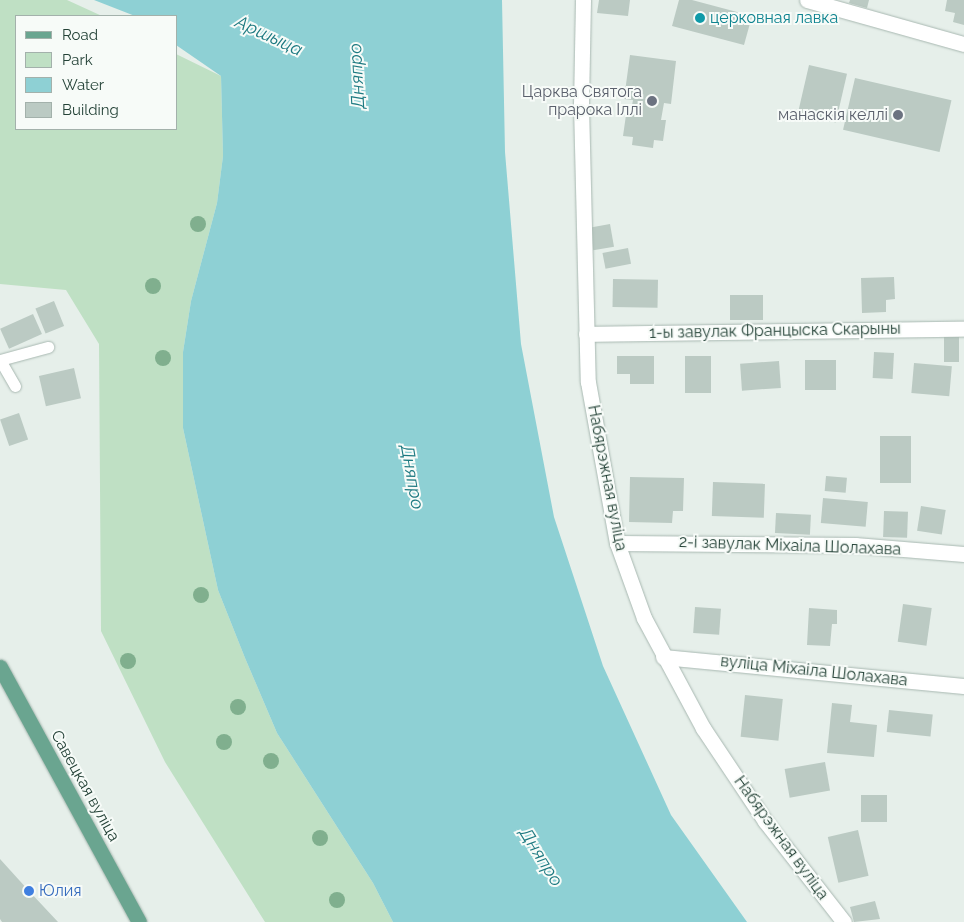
<!DOCTYPE html>
<meta charset="utf-8">
<style>
body{margin:0}
#map{position:relative;width:964px;height:922px;overflow:hidden;background:#e6efea;font-family:Raleway,sans-serif}
div>[style]{position:absolute}
[style*='--x']{left:calc(var(--x)*1px);top:calc(var(--y)*1px);width:calc(var(--w)*1px);rotate:calc(var(--a)*1deg)}
.green>*{inset:0;background:#bfe0c4}
.water>*{inset:0;background:#8ed0d4}
.building>*{inset:0;background:#bbcac3;transform-origin:0 0}
.roads{filter:drop-shadow(0 0 1px #a8b8b1) drop-shadow(0 0 1px #a8b8b1)}
.lane>*{height:11px;margin:-5.5px;padding:0 5.5px;transform-origin:5.5px;border-radius:5.5px;background:#fff}
.street>*{height:15px;margin:-7.5px;padding:0 7.5px;transform-origin:7.5px;border-radius:7.5px;background:#fff}
.secondary>*{height:15px;margin:-7.5px;padding:0 7.5px;transform-origin:7.5px;border-radius:7.5px;background:#fff}
.primary>*{height:15px;margin:-7.5px;padding:0 7.5px;transform-origin:7.5px;border-radius:7.5px;background:#6aa590}
.trees>*{width:16px;height:16px;margin:-8px;border-radius:50%;background:#80af8e}
.dots>*{width:14px;height:14px;translate:-50% -50%;box-sizing:border-box;border:2px solid #f7fbf8;border-radius:50%}
span{translate:-50% -50%;white-space:nowrap;text-align:center;line-height:1.15;-webkit-text-stroke:4px #f7fbf8;paint-order:stroke}
.culture-label{font-size:16px;color:#0d838f}
.left{translate:0 -50%;text-align:left}
.worship-label{font-size:16px;color:#5b616d}
.right{translate:-100% -50%;text-align:right}
.street-label{font-size:16px;color:#244237}
.shop-label{font-size:16px;color:#366cbe}
.water-label{font-size:18px;color:#1c7980;font-style:italic}
.legend{position:absolute;left:15px;top:15px;width:162px;height:115px;box-sizing:border-box;background:#f7fbf8;border:1px solid #a3b1ab;margin:0;padding:6px 9px;list-style:none;font-size:15px;color:#244237}
.legend li{display:flex;align-items:center;gap:10px;height:25px}
.legend b{width:25px;border:1px solid #a3b1ab}
</style>
<div id="map">
<div class="green">
<div style="clip-path:polygon(0 0,67px 0,102px 16px,16px 16px,16px 129px,176px 129px,176px 54px,221px 76px,223px 156px,217px 203px,191px 301px,183px 352px,183px 428px,218px 590px,245px 658px,277px 733px,373px 883px,393px 922px,265px 922px,165px 762px,101px 631px,99px 344px,66px 290px,0 284px)"></div>
</div>
<div class="water">
<div style="clip-path:polygon(94px 0,502px 0,505px 152px,521px 344px,554px 517px,603px 666px,671px 815px,747px 922px,393px 922px,373px 883px,277px 733px,245px 658px,218px 590px,183px 428px,183px 352px,191px 301px,217px 203px,223px 156px,221px 76px,176px 45px,176px 16px,135px 16px)"></div>
</div>
<div class="building">
<div style="clip-path:polygon(599px 0,630px 0,628px 16px,597px 13px)"></div>
<div style="clip-path:polygon(679px 0,692px 0,752px 16px,744px 45px,672px 26px)"></div>
<div style="clip-path:polygon(850px 0,869px 0,867px 8px,849px 3px)"></div>
<div style="clip-path:polygon(947px 0,964px 0,964px 25px,953px 22px,955px 13px,945px 11px)"></div>
<div style="clip-path:polygon(630px 55px,676px 61px,671px 104px,664px 103px,661px 120px,666px 120px,663px 141px,654px 140px,653px 148px,632px 145px,633px 137px,623px 136px,626px 115px,630px 116px,633px 100px,624px 99px)"></div>
<div style="left:809px;top:65px;width:39px;height:50px;rotate:13deg"></div>
<div style="left:855px;top:78px;width:99px;height:53px;rotate:13deg"></div>
<div style="left:610px;top:224px;width:23px;height:21px;rotate:80deg"></div>
<div style="left:628px;top:248px;width:16px;height:26px;rotate:79deg"></div>
<div style="clip-path:polygon(894px 277px,895px 299px,886px 300px,886px 312px,862px 313px,861px 278px)"></div>
<div style="left:613px;top:279px;width:45px;height:28px;rotate:1deg"></div>
<div style="left:730px;top:295px;width:33px;height:25px"></div>
<div style="left:54px;top:301px;width:27px;height:20px;rotate:68deg"></div>
<div style="left:33px;top:314px;width:22px;height:36px;rotate:66deg"></div>
<div style="left:944px;top:337px;width:15px;height:25px"></div>
<div style="left:874px;top:352px;width:20px;height:26px;rotate:3deg"></div>
<div style="clip-path:polygon(617px 356px,654px 356px,654px 384px,630px 384px,630px 374px,617px 374px)"></div>
<div style="left:711px;top:356px;width:37px;height:26px;rotate:90deg"></div>
<div style="left:805px;top:360px;width:31px;height:30px"></div>
<div style="left:779px;top:361px;width:27px;height:39px;rotate:86deg"></div>
<div style="left:914px;top:363px;width:38px;height:30px;rotate:5deg"></div>
<div style="left:74px;top:368px;width:31px;height:36px;rotate:77deg"></div>
<div style="left:19px;top:413px;width:28px;height:20px;rotate:71deg"></div>
<div style="left:911px;top:436px;width:47px;height:31px;rotate:90deg"></div>
<div style="left:826px;top:476px;width:21px;height:15px;rotate:5deg"></div>
<div style="clip-path:polygon(630px 477px,684px 478px,683px 511px,673px 511px,672px 523px,629px 522px)"></div>
<div style="left:713px;top:482px;width:52px;height:34px;rotate:2deg"></div>
<div style="left:823px;top:498px;width:45px;height:25px;rotate:5deg"></div>
<div style="left:921px;top:506px;width:25px;height:25px;rotate:9deg"></div>
<div style="left:884px;top:511px;width:24px;height:26px;rotate:2deg"></div>
<div style="left:776px;top:513px;width:35px;height:20px;rotate:3deg"></div>
<div style="left:903px;top:604px;width:29px;height:38px;rotate:8deg"></div>
<div style="left:695px;top:607px;width:26px;height:26px;rotate:4deg"></div>
<div style="clip-path:polygon(809px 608px,837px 610px,837px 624px,832px 624px,830px 646px,807px 645px)"></div>
<div style="left:745px;top:695px;width:38px;height:42px;rotate:6deg"></div>
<div style="clip-path:polygon(832px 703px,852px 705px,850px 722px,877px 725px,874px 757px,827px 753px)"></div>
<div style="left:889px;top:710px;width:44px;height:22px;rotate:6deg"></div>
<div style="left:825px;top:762px;width:29px;height:41px;rotate:80deg"></div>
<div style="left:861px;top:795px;width:26px;height:27px"></div>
<div style="left:858px;top:830px;width:47px;height:31px;rotate:77deg"></div>
<div style="clip-path:polygon(0 859px,29px 891px,58px 922px,2px 922px,0 919px)"></div>
<div style="clip-path:polygon(875px 901px,880px 919px,854px 922px,850px 907px)"></div>
</div>
<div class="roads">
<div class="lane">
<div style="--x:0;--y:360;--w:50;--a:-15.2"></div>
<div style="--x:0;--y:360;--w:30;--a:60"></div>
</div>
<div class="street">
<div style="--x:583;--y:0;--w:105;--a:91.1"></div>
<div style="--x:581;--y:105;--w:277;--a:88.6"></div>
<div style="--x:588;--y:382;--w:164;--a:79.8"></div>
<div style="--x:617;--y:543;--w:80;--a:70.2"></div>
<div style="--x:644;--y:618;--w:125;--a:61.8"></div>
<div style="--x:703;--y:728;--w:112;--a:56.3"></div>
<div style="--x:765;--y:821;--w:128;--a:52"></div>
<div style="--x:586;--y:334;--w:378;--a:-0.8"></div>
<div style="--x:617;--y:543;--w:238;--a:0.5"></div>
<div style="--x:855;--y:545;--w:109;--a:4.7"></div>
<div style="--x:663;--y:657;--w:302;--a:5.5"></div>
</div>
<div class="secondary">
<div style="--x:807;--y:0;--w:163;--a:15.7"></div>
</div>
<div class="primary">
<div style="--x:0;--y:667;--w:290;--a:61.4"></div>
</div>
</div>
<div class="trees">
<div style="left:198px;top:224px"></div>
<div style="left:153px;top:286px"></div>
<div style="left:163px;top:358px"></div>
<div style="left:201px;top:595px"></div>
<div style="left:128px;top:661px"></div>
<div style="left:238px;top:707px"></div>
<div style="left:224px;top:742px"></div>
<div style="left:271px;top:761px"></div>
<div style="left:320px;top:838px"></div>
<div style="left:337px;top:900px"></div>
</div>
<div class="dots">
<div style="left:700px;top:18px;background:#0f9aa8"></div>
<div style="left:652px;top:101px;background:#6b7280"></div>
<div style="left:898px;top:115px;background:#6b7280"></div>
<div style="left:29px;top:891px;background:#3f7fe0"></div>
</div>
<div class="culture-label">
<span class="left" style="left:710px;top:18px">церковная лавка</span>
</div>
<div class="worship-label">
<span class="right" style="left:642px;top:101px">Царква Святога<br>прарока Іллі</span>
<span class="right" style="left:888px;top:115px">манаскія келлі</span>
</div>
<div class="street-label">
<span style="left:775px;top:331px;rotate:-1deg">1-ы завулак Францыска Скарыны</span>
<span style="left:607px;top:478px;rotate:79deg">Набярэжная вуліца</span>
<span style="left:790px;top:546px;rotate:2deg">2-і завулак Міхаіла Шолахава</span>
<span style="left:814px;top:671px;rotate:6deg">вуліца Міхаіла Шолахава</span>
<span style="left:85px;top:786px;rotate:61deg">Савецкая вуліца</span>
<span style="left:781px;top:838px;rotate:54deg">Набярэжная вуліца</span>
</div>
<div class="shop-label">
<span class="left" style="left:39px;top:891px">Юлия</span>
</div>
<div class="water-label">
<span style="left:269px;top:36px;rotate:25deg">Аршыца</span>
<span style="left:357px;top:76px;rotate:-93deg">Дняпро</span>
<span style="left:412px;top:477px;rotate:80deg">Дняпро</span>
<span style="left:541px;top:857px;rotate:58deg">Дняпро</span>
</div>
<ul class="legend">
<li><b style="height:6px;background:#6aa590"></b>Road</li>
<li><b style="height:14px;background:#bfe0c4"></b>Park</li>
<li><b style="height:14px;background:#8ed0d4"></b>Water</li>
<li><b style="height:14px;background:#bbcac3"></b>Building</li>
</ul>
</div>
